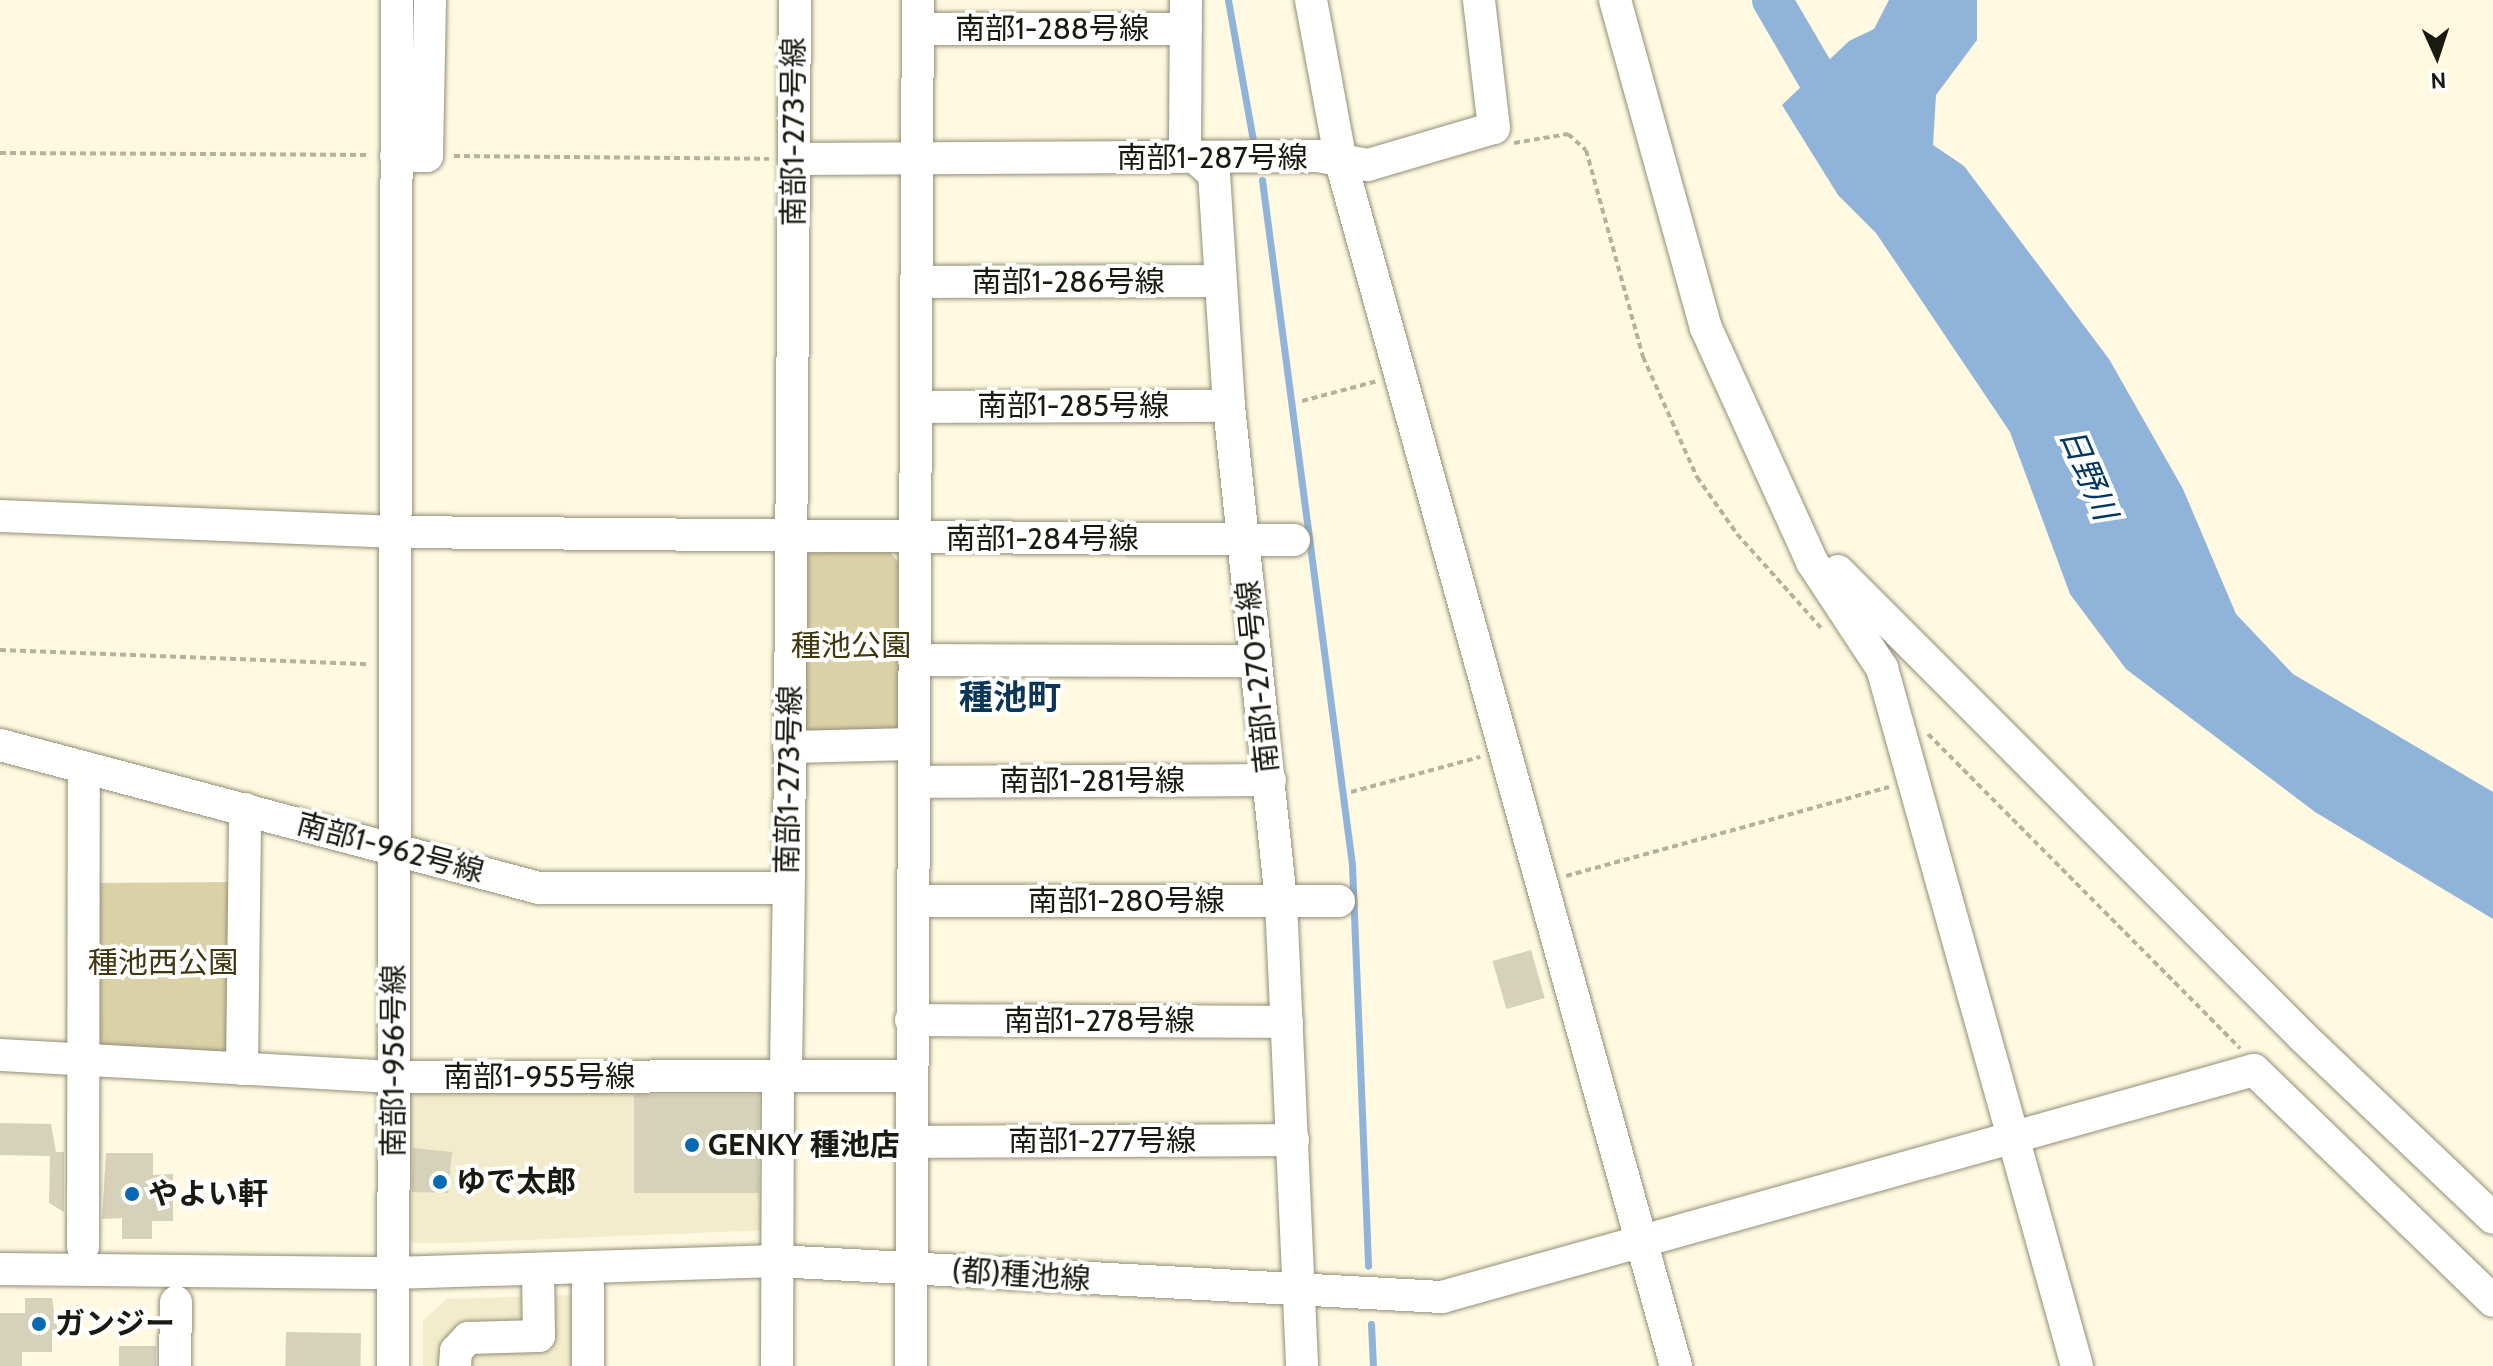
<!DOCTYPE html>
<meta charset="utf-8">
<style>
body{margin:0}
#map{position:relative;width:2493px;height:1366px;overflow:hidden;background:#fef9e0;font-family:Cabin,"Noto Sans JP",sans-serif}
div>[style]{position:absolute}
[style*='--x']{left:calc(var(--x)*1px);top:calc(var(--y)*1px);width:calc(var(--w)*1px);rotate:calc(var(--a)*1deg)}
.built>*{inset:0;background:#f3eccc}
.green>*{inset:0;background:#dad1a7}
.water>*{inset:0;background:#90b3d9}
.stream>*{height:7px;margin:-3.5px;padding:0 3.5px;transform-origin:3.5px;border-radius:3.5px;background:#90b3d9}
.river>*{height:40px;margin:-20px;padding:0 20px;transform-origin:20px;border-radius:20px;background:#90b3d9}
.building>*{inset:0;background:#d6d1b9;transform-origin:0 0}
.path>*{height:4px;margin-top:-2px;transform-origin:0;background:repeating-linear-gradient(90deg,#b5b19d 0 6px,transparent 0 10px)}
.roads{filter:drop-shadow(0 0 2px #928e78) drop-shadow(0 0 2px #928e78)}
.minor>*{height:32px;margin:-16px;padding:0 16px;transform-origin:16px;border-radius:16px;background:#fff}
.dots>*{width:22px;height:22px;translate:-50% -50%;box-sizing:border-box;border:4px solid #fff;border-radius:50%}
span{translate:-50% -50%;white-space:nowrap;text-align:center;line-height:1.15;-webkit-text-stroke:8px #fff;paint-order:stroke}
.street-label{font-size:30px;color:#1b1a11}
.park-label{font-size:30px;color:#3f370e}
.poi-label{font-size:30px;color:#1b1a11;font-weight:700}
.left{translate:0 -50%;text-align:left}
.water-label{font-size:32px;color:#003664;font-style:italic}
.quarter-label{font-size:34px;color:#0c355a;font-weight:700}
.north{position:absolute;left:2397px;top:16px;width:80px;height:80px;-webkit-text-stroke:6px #fff;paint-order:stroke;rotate:177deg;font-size:22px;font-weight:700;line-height:32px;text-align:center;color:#1b1a11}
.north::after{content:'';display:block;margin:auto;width:28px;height:36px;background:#1b1a11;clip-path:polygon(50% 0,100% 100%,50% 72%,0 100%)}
</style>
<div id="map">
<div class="built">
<div style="clip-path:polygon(771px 1086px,770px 1230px,451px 1243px,412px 1243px,406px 1236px,407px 1097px,415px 1087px)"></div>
<div style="clip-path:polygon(578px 1295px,578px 1366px,423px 1366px,423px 1321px,446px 1299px)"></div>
</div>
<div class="green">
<div style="clip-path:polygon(889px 551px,900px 564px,901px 728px,890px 739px,810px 740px,801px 729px,800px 562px,810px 553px)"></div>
<div style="clip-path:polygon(232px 882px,231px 1052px,224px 1058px,94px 1044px,95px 883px)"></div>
</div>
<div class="water">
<div style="clip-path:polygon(1889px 0,1977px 0,1977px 40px,1936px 95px,1933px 145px,1964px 166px,2109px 359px,2183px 489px,2236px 614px,2293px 674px,2493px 792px,2493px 919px,2315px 812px,2126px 669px,2070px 594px,2010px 432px,1876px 233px,1838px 195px,1782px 105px,1849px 41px,1874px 29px)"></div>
</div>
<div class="stream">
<div style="--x:1228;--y:0;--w:143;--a:79.9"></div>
<div style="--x:1262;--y:180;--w:691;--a:82.51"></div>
<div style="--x:1352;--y:865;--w:401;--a:87.7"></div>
<div style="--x:1371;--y:1324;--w:42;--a:87.3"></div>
</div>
<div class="river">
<div style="--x:1772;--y:0;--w:139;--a:59.7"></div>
</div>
<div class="building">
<div style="left:1531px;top:950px;width:50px;height:40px;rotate:74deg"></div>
<div style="left:759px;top:1095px;width:98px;height:125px;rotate:90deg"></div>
<div style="clip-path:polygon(0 1123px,51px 1124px,56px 1152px,64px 1152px,64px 1212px,49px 1203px,50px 1156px,0 1155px)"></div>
<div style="clip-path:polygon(413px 1148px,452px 1152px,448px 1193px,412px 1192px)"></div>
<div style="clip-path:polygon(106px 1153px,153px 1153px,153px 1175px,173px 1174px,173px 1221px,152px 1221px,152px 1239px,122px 1239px,122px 1218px,102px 1219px)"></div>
<div style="clip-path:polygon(25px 1298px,52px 1298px,58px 1334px,52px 1334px,52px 1352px,22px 1352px,22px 1366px,0 1366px,0 1313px,25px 1313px)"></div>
<div style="left:286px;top:1332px;width:75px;height:34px;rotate:1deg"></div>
<div style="left:119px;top:1346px;width:37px;height:20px"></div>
</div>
<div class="path">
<div style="--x:1514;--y:143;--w:55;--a:-9.5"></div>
<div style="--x:1568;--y:134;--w:24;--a:42"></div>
<div style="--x:1586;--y:150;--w:215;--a:74.6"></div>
<div style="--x:1643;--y:357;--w:132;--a:65.8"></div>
<div style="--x:1697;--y:477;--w:70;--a:54.9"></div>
<div style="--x:1737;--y:534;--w:127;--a:48.2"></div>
<div style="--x:0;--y:153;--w:370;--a:0.3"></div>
<div style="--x:454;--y:156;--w:315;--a:0.5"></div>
<div style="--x:1302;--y:401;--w:78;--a:-14.9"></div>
<div style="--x:0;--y:650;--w:368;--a:2.2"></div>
<div style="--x:1928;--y:734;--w:443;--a:45.2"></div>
<div style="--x:1351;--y:792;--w:134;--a:-15.2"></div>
<div style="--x:1566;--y:876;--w:335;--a:-15.4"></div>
</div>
<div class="roads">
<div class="minor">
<div style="--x:1186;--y:0;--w:148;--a:90.4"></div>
<div style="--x:1185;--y:148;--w:39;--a:42"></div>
<div style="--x:1214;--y:174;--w:232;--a:86.3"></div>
<div style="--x:1229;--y:406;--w:498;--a:84"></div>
<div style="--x:1281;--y:901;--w:465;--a:87.4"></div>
<div style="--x:1311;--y:0;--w:165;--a:79.5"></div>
<div style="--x:1341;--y:162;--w:1250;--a:74.45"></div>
<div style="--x:1615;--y:0;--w:340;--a:74.5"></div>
<div style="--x:1706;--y:328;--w:257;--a:65.6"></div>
<div style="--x:1812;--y:562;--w:127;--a:56.6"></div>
<div style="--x:1882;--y:668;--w:725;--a:74.39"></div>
<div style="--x:918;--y:29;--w:268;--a:0"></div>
<div style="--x:396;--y:156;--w:31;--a:0"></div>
<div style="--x:427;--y:156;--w:156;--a:-88.9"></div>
<div style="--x:794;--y:159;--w:523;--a:-0.33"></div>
<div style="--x:1317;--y:156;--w:52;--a:10"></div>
<div style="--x:1368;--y:165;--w:131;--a:-16.4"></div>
<div style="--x:1494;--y:128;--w:129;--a:-96.7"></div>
<div style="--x:916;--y:282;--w:303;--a:-0.2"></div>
<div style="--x:916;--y:407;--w:313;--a:-0.2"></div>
<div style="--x:0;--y:516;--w:394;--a:2.3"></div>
<div style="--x:394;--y:532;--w:900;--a:0.51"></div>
<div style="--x:1838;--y:571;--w:658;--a:45.06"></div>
<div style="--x:2303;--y:1037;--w:262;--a:43.6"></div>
<div style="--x:914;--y:660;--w:342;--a:0.2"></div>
<div style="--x:0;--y:745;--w:558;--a:14.86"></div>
<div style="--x:539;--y:888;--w:248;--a:0"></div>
<div style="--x:789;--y:747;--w:125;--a:-1.4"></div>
<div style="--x:914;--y:782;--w:356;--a:-0.3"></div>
<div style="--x:913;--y:901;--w:426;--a:0"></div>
<div style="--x:911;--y:1020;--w:376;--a:0.3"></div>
<div style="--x:0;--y:1055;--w:395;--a:3.2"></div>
<div style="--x:394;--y:1077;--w:516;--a:-0.11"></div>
<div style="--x:242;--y:1069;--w:260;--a:-89.3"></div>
<div style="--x:911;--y:1142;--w:382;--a:-0.3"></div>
<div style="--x:83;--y:1247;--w:479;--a:-89.9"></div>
<div style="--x:0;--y:1269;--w:394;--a:0.6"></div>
<div style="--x:394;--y:1273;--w:383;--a:-1.8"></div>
<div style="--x:777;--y:1261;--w:666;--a:3.1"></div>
<div style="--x:1442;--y:1297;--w:843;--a:-15.62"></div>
<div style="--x:2254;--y:1070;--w:332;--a:44"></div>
<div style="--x:588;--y:1287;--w:79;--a:90"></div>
<div style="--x:175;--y:1366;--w:64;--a:-89.1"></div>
<div style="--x:393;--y:1366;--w:1366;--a:-89.83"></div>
<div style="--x:455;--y:1366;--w:15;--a:-86"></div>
<div style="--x:456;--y:1351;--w:18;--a:-47"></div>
<div style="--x:468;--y:1338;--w:71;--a:-1.6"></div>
<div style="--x:539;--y:1336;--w:67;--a:-90.9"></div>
<div style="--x:777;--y:1366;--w:282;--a:-89.8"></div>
<div style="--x:778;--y:1084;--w:19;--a:-65"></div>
<div style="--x:786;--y:1067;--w:193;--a:-89.1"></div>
<div style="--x:789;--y:874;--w:874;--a:-89.61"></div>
<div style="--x:911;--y:1366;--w:1366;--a:-89.71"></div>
</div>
</div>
<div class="dots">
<div style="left:692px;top:1145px;background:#0769b6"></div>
<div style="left:440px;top:1182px;background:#0769b6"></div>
<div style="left:132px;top:1194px;background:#0769b6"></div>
<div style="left:39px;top:1324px;background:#0769b6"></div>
</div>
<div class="street-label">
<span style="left:1052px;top:29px">南部1-288号線</span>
<span style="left:794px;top:132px;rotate:-90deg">南部1-273号線</span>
<span style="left:1212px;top:158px">南部1-287号線</span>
<span style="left:1068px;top:282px">南部1-286号線</span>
<span style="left:1073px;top:406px">南部1-285号線</span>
<span style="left:1042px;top:539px">南部1-284号線</span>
<span style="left:1258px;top:677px;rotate:-96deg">南部1-270号線</span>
<span style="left:789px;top:780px;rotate:-89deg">南部1-273号線</span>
<span style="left:1092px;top:781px">南部1-281号線</span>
<span style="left:390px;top:848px;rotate:15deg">南部1-962号線</span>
<span style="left:1126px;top:901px">南部1-280号線</span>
<span style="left:1099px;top:1021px">南部1-278号線</span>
<span style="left:394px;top:1061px;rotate:-90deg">南部1-956号線</span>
<span style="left:539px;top:1077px">南部1-955号線</span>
<span style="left:1102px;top:1141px">南部1-277号線</span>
<span style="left:1021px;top:1275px;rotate:4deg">(都)種池線</span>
</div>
<div class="park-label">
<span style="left:851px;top:646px">種池公園</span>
<span style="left:163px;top:963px">種池西公園</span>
</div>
<div class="poi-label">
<span class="left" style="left:708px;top:1145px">GENKY 種池店</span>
<span class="left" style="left:456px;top:1182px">ゆで太郎</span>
<span class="left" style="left:148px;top:1194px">やよい軒</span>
<span class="left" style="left:55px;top:1324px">ガンジー</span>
</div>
<div class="water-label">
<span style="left:2088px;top:474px;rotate:67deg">日野川</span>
</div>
<div class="quarter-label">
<span style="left:1010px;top:698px">種池町</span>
</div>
<div class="north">N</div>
</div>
